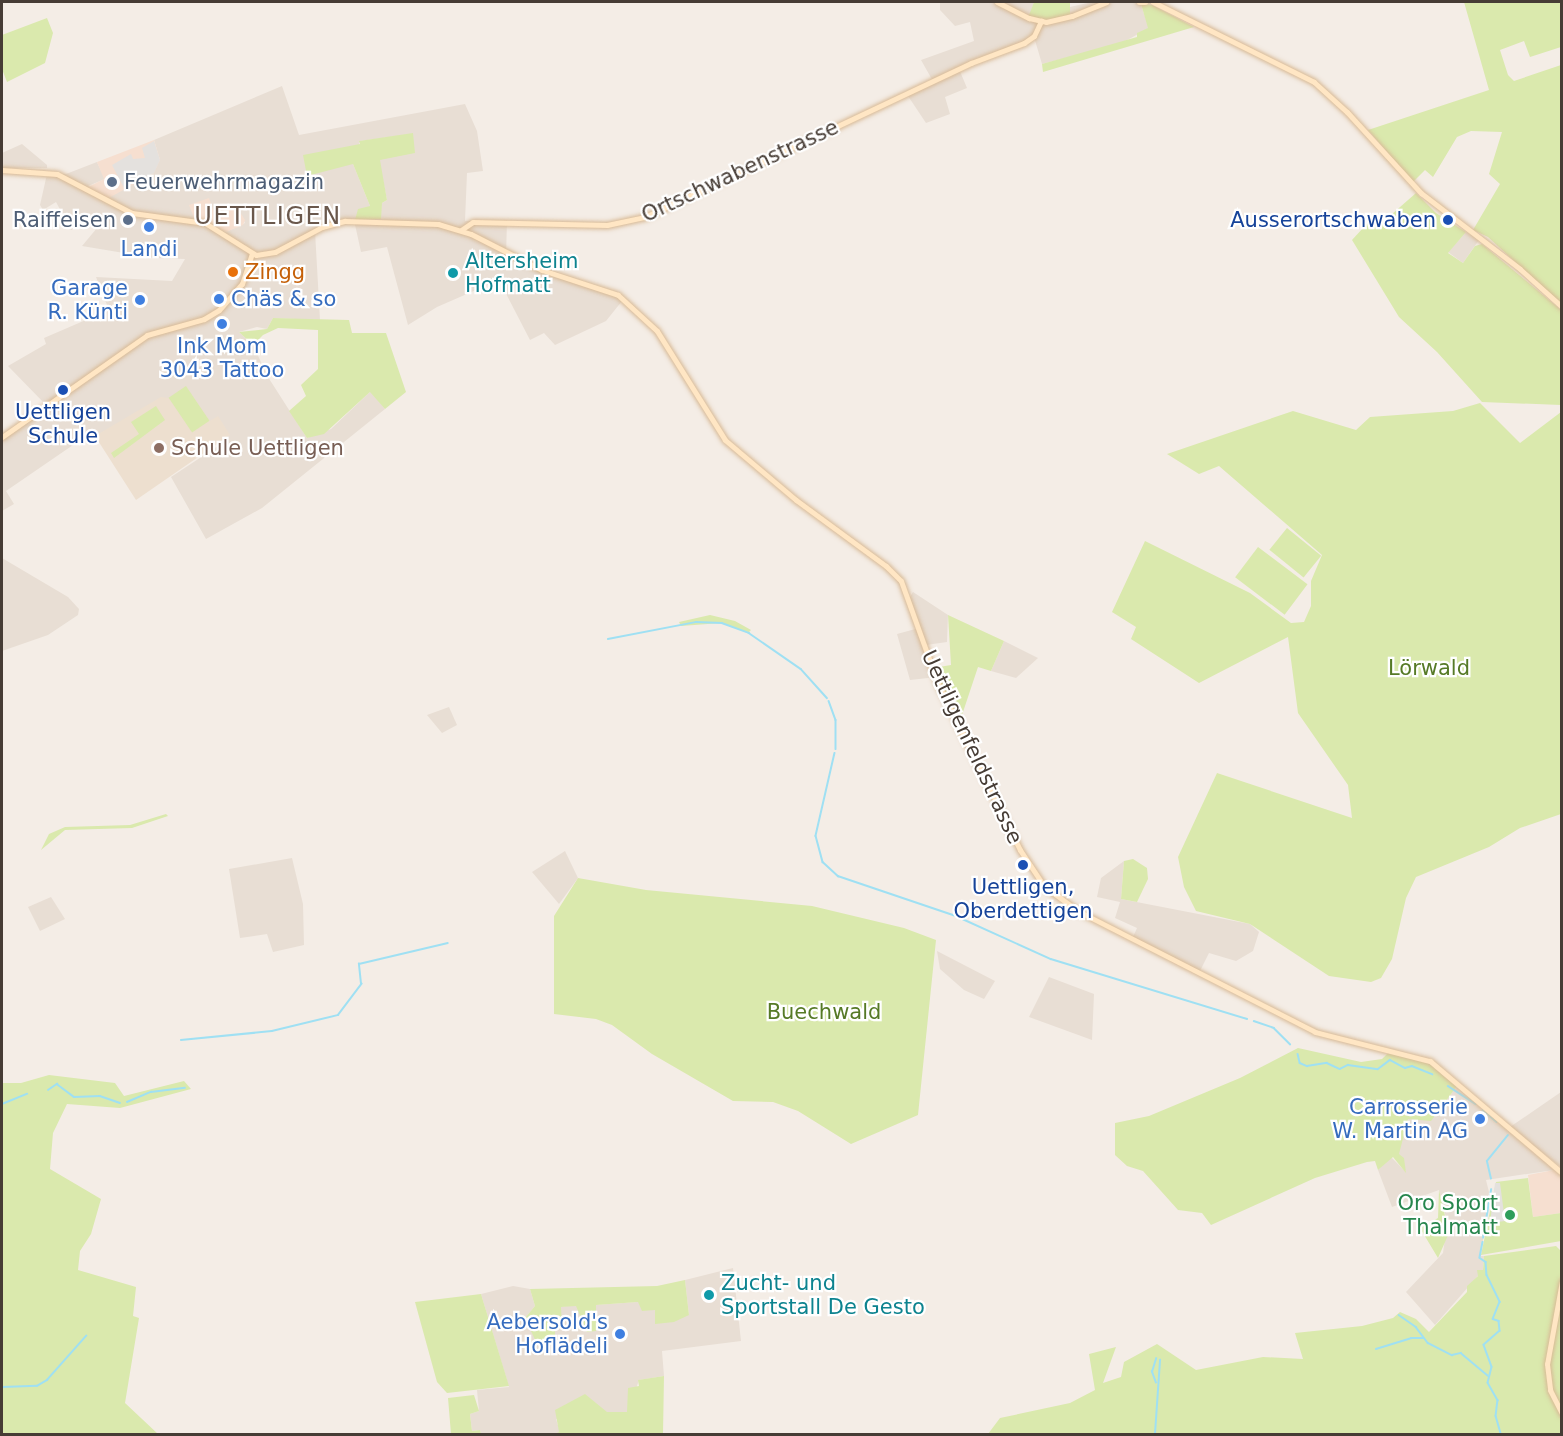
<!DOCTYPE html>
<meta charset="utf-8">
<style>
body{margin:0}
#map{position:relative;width:1563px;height:1436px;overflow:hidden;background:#f4ede6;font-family:"DejaVu Sans",sans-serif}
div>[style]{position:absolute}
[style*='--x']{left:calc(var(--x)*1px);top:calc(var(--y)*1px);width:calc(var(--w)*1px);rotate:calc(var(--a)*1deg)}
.residential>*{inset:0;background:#e8ded4}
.commercial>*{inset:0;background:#f6dfd0}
.education>*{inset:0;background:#eddfcf}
.green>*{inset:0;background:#dae9ad;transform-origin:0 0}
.parking>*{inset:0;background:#e4e1de}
.stream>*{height:1.5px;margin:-0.75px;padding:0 0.75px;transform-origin:0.75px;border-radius:0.75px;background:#9fe0f3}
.roads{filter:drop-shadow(0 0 2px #d8ba96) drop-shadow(0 0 2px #d8ba96)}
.secondary>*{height:5px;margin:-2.5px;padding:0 2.5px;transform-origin:2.5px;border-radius:2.5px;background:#ffe6c4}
.dots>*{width:16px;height:16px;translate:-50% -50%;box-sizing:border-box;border:3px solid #fff;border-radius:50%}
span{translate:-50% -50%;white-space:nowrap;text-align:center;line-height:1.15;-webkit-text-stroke:4.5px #fff;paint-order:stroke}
.street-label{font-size:21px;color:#463c35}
.service-label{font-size:21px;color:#4e5e75}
.left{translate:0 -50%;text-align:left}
.right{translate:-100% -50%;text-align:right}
.transit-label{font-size:21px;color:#164399}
.shop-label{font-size:21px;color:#366cbe}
.culture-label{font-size:21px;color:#0d838f}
.food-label{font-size:21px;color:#c56008}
.education-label{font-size:21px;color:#785e54}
.park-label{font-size:21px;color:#567a26}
.leisure-label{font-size:21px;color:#27864d}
.quarter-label{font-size:24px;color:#6a584c;letter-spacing:1.5px}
.frame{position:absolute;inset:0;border:3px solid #463c35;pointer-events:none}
</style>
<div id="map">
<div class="residential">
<div style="clip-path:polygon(940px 2px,1034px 2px,1029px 18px,1070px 17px,1070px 7px,1092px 2px,1147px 2px,1141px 5px,1149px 28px,1120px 44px,1042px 64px,1034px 37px,959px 69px,967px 88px,945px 97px,950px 114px,926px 123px,908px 96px,934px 83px,921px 60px,974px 41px,970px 22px,955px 26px,940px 10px)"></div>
<div style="clip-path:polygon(evenodd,282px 86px,299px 135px,465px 104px,477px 131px,483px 171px,467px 173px,465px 221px,507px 220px,506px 257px,555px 277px,600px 289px,622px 301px,606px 321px,555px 345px,544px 333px,530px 340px,499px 280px,437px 307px,408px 325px,387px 247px,361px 252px,354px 220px,315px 231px,320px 320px,273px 318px,267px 329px,257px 327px,239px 332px,253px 345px,268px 377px,307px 438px,331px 429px,371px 391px,385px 409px,262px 508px,206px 539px,171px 477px,224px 442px,210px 421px,169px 398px,95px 436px,92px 432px,6px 491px,14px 504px,2px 511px,2px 439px,45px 411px,45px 404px,8px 366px,46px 344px,44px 338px,109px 310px,96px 277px,172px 281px,185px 259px,154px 258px,82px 246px,97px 228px,92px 219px,71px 230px,56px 202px,43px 210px,40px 205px,47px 174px,66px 174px,97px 162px,105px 179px,88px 186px,107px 198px,160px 160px,154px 140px,282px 86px,413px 134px,379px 160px,387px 200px,355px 220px,370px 206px,353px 164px,360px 141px,413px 134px,282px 86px,237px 207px,245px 223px,226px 232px,194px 218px,237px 207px)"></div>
<div style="clip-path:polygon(22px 144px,47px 165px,47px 168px,2px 168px,2px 153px)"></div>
<div style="clip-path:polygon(1466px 232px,1479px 240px,1463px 263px,1448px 252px)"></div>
<div style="clip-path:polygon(2px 558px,68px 597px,79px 609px,78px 615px,48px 635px,2px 651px)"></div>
<div style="clip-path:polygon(913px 592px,948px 615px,947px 642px,926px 645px,937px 677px,910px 680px,897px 634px,919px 628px,910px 597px)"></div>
<div style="clip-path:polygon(1004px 641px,1038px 658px,1016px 678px,991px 671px)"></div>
<div style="clip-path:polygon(449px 707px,457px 725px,442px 733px,427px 715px)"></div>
<div style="clip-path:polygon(565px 851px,578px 878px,559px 904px,532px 872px)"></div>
<div style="clip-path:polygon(292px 858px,303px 904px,304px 945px,273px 952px,267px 934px,240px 938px,229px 869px)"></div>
<div style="clip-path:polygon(1124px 861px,1121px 899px,1250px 924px,1259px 932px,1253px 951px,1236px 961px,1209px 953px,1200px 971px,1133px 937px,1137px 928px,1115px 918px,1120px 902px,1097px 897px,1101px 878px)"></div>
<div style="clip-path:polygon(51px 897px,65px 919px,40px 931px,28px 907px)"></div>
<div style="clip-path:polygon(937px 951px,995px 981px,984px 999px,964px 990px,940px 969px)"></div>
<div style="clip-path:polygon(1049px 977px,1094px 994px,1092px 1040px,1029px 1017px)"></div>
<div style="clip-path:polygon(1457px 1086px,1510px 1127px,1561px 1092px,1561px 1167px,1516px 1132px,1554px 1170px,1486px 1180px,1489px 1192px,1481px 1256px,1484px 1256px,1483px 1270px,1435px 1325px,1406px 1292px,1443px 1253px,1447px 1222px,1439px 1190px,1392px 1207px,1378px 1170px,1391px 1157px,1406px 1172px,1398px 1154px,1408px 1118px,1431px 1120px)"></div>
<div style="clip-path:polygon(733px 1268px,741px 1341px,662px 1351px,664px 1376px,639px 1380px,628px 1412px,556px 1419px,560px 1432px,555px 1434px,481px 1434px,480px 1430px,472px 1431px,470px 1414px,479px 1411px,477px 1390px,509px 1387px,481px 1294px,513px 1286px,530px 1289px,535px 1306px,525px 1318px,538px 1344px,562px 1326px,560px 1307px,576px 1305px,596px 1331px,595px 1305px,638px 1302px,689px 1315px,685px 1280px)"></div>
</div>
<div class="commercial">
<div style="clip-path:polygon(154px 140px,160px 160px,154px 173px,107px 199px,88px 187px,104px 179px,97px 162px)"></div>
<div style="clip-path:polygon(209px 198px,215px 215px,237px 207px,245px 220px,243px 225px,226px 232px,194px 218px,189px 205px)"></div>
<div style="clip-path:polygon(1554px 1170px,1562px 1177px,1561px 1213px,1533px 1217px,1528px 1175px)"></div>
</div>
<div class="education">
<div style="clip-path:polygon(186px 386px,210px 421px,218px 416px,230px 435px,136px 500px,95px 436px,161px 397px,169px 398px)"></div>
</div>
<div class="green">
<div style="clip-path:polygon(1034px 2px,1070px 2px,1070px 17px,1049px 21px,1028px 18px)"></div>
<div style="clip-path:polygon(1464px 2px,1561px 2px,1561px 47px,1530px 57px,1524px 41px,1500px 50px,1508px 75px,1514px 81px,1561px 65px,1561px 304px,1488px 237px,1473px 230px,1500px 184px,1489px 174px,1502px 132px,1471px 131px,1457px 137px,1433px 177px,1425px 170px,1413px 182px,1368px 130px,1489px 90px)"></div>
<div style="clip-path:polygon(1141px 4px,1152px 5px,1194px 27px,1043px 72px,1042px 64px,1137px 37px,1137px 33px,1148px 28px)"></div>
<div style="clip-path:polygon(47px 18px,53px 33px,45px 63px,7px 82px,2px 69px,2px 35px)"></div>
<div style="clip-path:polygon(413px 133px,415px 153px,380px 160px,387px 200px,382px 203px,381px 219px,355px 220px,358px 209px,370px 206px,353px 164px,307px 176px,303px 155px,360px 144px,359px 141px)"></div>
<div style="clip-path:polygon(1416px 193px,1436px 213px,1466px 232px,1448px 253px,1463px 263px,1475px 246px,1482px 244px,1561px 310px,1561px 405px,1482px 402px,1437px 352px,1399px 317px,1352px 240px,1374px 216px,1383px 222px)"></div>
<div style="clip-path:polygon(273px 318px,349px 320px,352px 333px,386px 333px,406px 392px,385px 409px,370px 392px,324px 434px,307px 438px,289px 411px,306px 396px,301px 385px,318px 369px,318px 330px,278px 328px,263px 335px,253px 345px,239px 332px,267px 329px)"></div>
<div style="left:186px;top:386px;width:42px;height:21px;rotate:56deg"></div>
<div style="clip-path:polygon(1480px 403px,1520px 443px,1561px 412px,1561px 814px,1520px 828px,1489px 847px,1416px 877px,1406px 898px,1392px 959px,1381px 978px,1371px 982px,1329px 976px,1250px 924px,1196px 911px,1184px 887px,1178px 857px,1217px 773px,1352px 818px,1348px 785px,1298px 713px,1288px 637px,1199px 683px,1131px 639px,1136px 627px,1112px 612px,1145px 541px,1250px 593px,1291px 623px,1304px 622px,1311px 606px,1311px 581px,1322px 555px,1219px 466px,1199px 474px,1167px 454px,1293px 411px,1356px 430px,1370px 417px,1453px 411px)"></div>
<div style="clip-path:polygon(156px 406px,165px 420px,114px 458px,111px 453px,139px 434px,131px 422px)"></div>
<div style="left:1287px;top:528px;width:44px;height:28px;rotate:39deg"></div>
<div style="left:1258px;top:547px;width:62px;height:38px;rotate:37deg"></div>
<div style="clip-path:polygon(710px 615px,735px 621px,751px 630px,748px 633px,721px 623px,681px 626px,679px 622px)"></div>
<div style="clip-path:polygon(948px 615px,1004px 641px,991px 671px,978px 667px,959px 724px,933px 668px,951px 665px)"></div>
<div style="clip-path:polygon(166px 814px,168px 816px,132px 828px,65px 830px,41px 850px,49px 834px,65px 827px,130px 825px)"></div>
<div style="clip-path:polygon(1133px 859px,1147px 868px,1148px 879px,1137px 902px,1121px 899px,1124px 861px)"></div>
<div style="clip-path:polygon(578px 878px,646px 890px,812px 906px,904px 928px,936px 940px,918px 1115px,851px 1144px,798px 1111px,773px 1102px,733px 1101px,652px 1054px,612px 1025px,596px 1019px,554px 1014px,554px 916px)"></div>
<div style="clip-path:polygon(1298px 1048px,1361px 1062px,1382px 1059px,1389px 1052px,1411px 1055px,1432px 1065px,1457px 1086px,1431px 1121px,1408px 1119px,1399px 1154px,1404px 1158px,1406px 1173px,1393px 1157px,1378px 1170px,1375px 1161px,1367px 1162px,1315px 1178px,1211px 1225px,1202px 1213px,1178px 1210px,1143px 1171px,1127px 1166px,1115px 1155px,1115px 1123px,1149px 1116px,1240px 1078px)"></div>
<div style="clip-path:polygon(49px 1075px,115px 1083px,124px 1096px,184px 1081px,191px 1089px,120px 1108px,67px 1104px,53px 1133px,50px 1169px,101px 1199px,91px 1234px,80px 1251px,78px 1270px,136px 1287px,133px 1316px,139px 1318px,125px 1403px,158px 1434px,2px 1434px,2px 1083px,21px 1083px)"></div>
<div style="clip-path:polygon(1528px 1178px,1533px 1217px,1561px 1213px,1561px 1241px,1481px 1255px,1496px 1182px)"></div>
<div style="clip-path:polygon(1439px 1190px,1449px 1233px,1438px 1258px,1420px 1228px,1438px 1218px)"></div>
<div style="clip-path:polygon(1556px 1246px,1561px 1251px,1561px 1434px,988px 1434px,1000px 1418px,1070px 1403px,1095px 1390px,1089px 1354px,1116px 1347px,1103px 1383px,1121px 1377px,1124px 1362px,1157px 1344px,1196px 1370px,1263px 1357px,1303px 1359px,1295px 1333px,1362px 1326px,1393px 1318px,1400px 1312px,1416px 1319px,1429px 1332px,1467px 1292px,1467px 1286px,1478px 1276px,1477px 1270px,1483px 1270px,1484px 1256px)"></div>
<div style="clip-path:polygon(685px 1280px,689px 1315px,674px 1322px,655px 1324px,655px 1310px,642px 1311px,638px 1302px,596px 1305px,596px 1331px,587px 1332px,576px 1306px,561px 1307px,562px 1326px,555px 1329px,555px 1338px,537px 1344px,525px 1318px,535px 1306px,530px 1289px,657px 1286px)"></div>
<div style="clip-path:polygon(481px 1294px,509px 1386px,447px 1393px,437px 1382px,415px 1302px)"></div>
<div style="clip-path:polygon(664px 1376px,663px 1434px,555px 1434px,559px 1432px,555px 1410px,585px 1394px,607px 1412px,627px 1412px,628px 1388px,639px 1386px,638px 1380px)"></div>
<div style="clip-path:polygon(474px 1395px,479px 1411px,470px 1414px,472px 1431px,480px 1430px,481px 1434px,451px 1434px,448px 1398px)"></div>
</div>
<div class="parking">
<div style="clip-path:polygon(154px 141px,160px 160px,154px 173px,124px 188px,112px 165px,131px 154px,133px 159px,145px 158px,142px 148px)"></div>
<div style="clip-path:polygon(1495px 1183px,1500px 1183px,1505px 1221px,1490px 1223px)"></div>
</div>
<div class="stream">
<div style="--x:608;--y:639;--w:90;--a:-10.9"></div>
<div style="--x:696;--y:622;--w:26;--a:2"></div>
<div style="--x:722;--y:623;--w:29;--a:20"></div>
<div style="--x:749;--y:633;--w:63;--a:34.7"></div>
<div style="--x:801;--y:669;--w:39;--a:48"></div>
<div style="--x:829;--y:701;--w:20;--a:70"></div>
<div style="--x:836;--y:720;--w:29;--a:90"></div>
<div style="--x:835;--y:753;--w:85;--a:102.9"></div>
<div style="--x:816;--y:836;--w:27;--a:75"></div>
<div style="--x:823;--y:862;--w:21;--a:43"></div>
<div style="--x:838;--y:876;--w:125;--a:18.7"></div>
<div style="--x:956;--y:916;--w:104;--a:24.4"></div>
<div style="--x:1051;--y:959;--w:205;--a:17"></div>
<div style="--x:1254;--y:1021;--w:21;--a:19"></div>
<div style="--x:1274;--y:1028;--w:23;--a:45"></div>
<div style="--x:181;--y:1040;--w:91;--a:-5.6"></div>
<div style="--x:272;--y:1031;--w:68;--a:-13.6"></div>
<div style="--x:338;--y:1015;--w:39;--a:-53"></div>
<div style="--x:361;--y:984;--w:20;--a:-96"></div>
<div style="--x:359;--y:964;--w:91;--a:-13.3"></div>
<div style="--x:1298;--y:1054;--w:9;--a:77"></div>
<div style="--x:1300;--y:1063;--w:8;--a:23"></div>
<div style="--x:1307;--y:1066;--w:20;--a:-9"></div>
<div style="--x:1327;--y:1063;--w:14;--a:25"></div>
<div style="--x:1340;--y:1069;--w:9;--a:-27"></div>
<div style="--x:1348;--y:1065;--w:30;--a:8"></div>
<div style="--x:1378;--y:1069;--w:15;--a:-37"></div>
<div style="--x:1390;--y:1060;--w:17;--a:28"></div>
<div style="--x:1405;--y:1068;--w:7;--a:-16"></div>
<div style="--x:1412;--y:1066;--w:22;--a:22"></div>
<div style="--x:1448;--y:1086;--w:33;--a:33"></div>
<div style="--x:48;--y:1090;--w:11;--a:-34"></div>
<div style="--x:57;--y:1084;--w:21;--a:37"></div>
<div style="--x:74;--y:1097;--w:26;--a:-2"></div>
<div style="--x:100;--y:1096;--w:21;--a:19"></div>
<div style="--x:127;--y:1102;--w:26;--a:-23"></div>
<div style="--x:151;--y:1092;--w:34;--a:-7"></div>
<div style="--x:2;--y:1104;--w:27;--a:-22"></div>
<div style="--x:1483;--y:1110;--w:18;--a:41"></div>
<div style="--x:1491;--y:1179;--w:18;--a:-103"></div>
<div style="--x:1487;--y:1161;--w:33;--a:-51"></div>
<div style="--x:1483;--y:1238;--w:49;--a:-80.5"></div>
<div style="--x:1483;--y:1242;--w:16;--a:101"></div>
<div style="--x:1480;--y:1258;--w:7;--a:34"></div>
<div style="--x:1486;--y:1262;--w:13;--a:86"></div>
<div style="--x:1487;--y:1275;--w:30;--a:64"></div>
<div style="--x:1500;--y:1302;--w:18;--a:112"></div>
<div style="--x:1493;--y:1319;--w:6;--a:18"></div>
<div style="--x:1499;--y:1321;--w:10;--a:84"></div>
<div style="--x:1500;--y:1331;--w:21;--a:139"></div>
<div style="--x:1484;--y:1345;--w:23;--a:70"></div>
<div style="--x:1492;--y:1367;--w:16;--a:104"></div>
<div style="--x:1488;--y:1383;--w:20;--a:60"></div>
<div style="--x:1498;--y:1400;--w:16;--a:97"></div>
<div style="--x:1496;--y:1416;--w:19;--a:74"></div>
<div style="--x:1399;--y:1315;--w:21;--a:35"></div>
<div style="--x:1416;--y:1327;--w:20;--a:53"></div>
<div style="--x:1428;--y:1343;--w:27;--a:27"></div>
<div style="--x:1452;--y:1355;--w:9;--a:-13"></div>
<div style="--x:1461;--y:1353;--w:35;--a:40"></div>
<div style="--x:1376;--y:1349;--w:37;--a:-17"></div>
<div style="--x:1411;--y:1338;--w:12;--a:0"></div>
<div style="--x:1156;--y:1383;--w:12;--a:-110"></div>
<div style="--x:1152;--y:1372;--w:14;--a:-73"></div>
<div style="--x:2;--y:1387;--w:35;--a:-2"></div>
<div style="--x:37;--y:1386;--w:12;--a:-31"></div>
<div style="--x:47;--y:1380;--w:59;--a:-48.4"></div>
<div style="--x:1155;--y:1434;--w:74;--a:-86.1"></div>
</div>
<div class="roads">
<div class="secondary">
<div style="--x:997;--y:2;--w:36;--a:27"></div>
<div style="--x:1029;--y:18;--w:17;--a:13"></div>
<div style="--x:1046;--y:22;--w:27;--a:-13"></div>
<div style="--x:1072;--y:16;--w:37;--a:-22"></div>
<div style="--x:1139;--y:2;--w:6;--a:0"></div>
<div style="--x:1153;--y:2;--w:180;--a:26.4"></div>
<div style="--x:1314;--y:82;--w:45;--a:42.3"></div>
<div style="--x:1347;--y:112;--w:110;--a:47.6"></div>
<div style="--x:1421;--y:193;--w:125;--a:37.5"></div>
<div style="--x:1520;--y:269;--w:57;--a:42.1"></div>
<div style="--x:2;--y:170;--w:55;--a:4.2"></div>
<div style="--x:57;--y:174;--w:85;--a:27.5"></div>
<div style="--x:132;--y:213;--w:74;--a:7.8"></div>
<div style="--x:205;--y:223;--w:60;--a:32.1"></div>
<div style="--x:256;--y:255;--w:19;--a:-9"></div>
<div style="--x:275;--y:252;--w:53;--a:-28"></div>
<div style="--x:322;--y:227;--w:24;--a:-15"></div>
<div style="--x:345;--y:221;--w:93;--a:1.8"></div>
<div style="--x:438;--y:224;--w:34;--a:17"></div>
<div style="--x:471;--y:234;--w:80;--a:26.9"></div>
<div style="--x:542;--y:270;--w:80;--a:18.2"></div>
<div style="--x:618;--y:295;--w:53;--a:42.7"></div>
<div style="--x:657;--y:331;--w:128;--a:58"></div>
<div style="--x:725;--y:440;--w:93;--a:40.2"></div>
<div style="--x:796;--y:500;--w:112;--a:36.3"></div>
<div style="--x:886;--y:566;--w:21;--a:45"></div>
<div style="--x:901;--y:581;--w:109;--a:70.2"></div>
<div style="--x:938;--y:684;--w:185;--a:63.7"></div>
<div style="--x:1020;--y:850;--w:43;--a:56.3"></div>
<div style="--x:1044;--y:886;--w:42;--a:36.3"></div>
<div style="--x:1078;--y:911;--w:266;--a:27"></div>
<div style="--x:1315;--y:1032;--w:119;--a:14.2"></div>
<div style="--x:1430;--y:1061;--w:173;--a:40.3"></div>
<div style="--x:461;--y:230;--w:14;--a:-34"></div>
<div style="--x:473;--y:222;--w:134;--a:1.3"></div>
<div style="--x:607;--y:225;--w:39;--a:-12"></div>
<div style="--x:645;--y:217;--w:361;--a:-25.3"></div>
<div style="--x:971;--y:63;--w:57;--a:-20.7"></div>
<div style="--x:1024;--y:43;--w:12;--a:-35"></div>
<div style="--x:1034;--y:36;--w:17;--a:-65"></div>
<div style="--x:2;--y:437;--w:177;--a:-35.1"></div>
<div style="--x:147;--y:335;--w:59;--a:-15.7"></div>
<div style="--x:204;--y:319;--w:17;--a:-31"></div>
<div style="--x:219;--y:310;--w:35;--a:-49"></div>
<div style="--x:242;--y:284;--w:32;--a:-72"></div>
<div style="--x:1562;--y:1281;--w:84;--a:100.2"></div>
<div style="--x:1547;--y:1364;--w:26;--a:83"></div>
<div style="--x:1550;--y:1390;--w:27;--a:63"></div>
</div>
</div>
<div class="dots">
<div style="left:112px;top:182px;background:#5c6f8a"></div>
<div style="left:128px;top:220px;background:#5c6f8a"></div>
<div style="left:1448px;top:220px;background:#1a4fb4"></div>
<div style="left:149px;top:227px;background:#3f7fe0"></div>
<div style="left:233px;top:272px;background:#e8710a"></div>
<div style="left:453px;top:273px;background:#0f9aa8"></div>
<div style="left:219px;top:299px;background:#3f7fe0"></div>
<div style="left:140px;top:300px;background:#3f7fe0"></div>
<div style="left:222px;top:324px;background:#3f7fe0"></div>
<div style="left:63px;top:390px;background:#1a4fb4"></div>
<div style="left:159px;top:448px;background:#8d6e63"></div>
<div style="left:1023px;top:865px;background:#1a4fb4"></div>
<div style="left:1480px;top:1119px;background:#3f7fe0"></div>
<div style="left:1510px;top:1215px;background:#2e9e5b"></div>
<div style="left:709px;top:1295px;background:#0f9aa8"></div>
<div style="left:620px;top:1334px;background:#3f7fe0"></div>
</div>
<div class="street-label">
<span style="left:740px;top:171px;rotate:-25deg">Ortschwabenstrasse</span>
<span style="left:972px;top:747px;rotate:65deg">Uettligenfeldstrasse</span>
</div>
<div class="service-label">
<span class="left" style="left:124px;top:182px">Feuerwehrmagazin</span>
<span class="right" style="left:116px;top:220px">Raiffeisen</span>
</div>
<div class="transit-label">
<span class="right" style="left:1436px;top:220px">Ausserortschwaben</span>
<span style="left:63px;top:424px">Uettligen<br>Schule</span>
<span style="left:1023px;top:899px">Uettligen,<br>Oberdettigen</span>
</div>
<div class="shop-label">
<span style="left:149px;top:249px">Landi</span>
<span class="right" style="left:128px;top:300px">Garage<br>R. Künti</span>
<span class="left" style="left:231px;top:299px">Chäs &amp; so</span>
<span style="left:222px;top:358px">Ink Mom<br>3043 Tattoo</span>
<span class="right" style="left:1468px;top:1119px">Carrosserie<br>W. Martin AG</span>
<span class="right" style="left:608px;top:1334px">Aebersold's<br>Hoflädeli</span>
</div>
<div class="culture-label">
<span class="left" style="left:465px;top:273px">Altersheim<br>Hofmatt</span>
<span class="left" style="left:721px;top:1295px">Zucht- und<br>Sportstall De Gesto</span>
</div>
<div class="food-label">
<span class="left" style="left:245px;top:272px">Zingg</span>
</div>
<div class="education-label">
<span class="left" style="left:171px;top:448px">Schule Uettligen</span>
</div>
<div class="park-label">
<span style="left:1429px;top:668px">Lörwald</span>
<span style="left:824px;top:1012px">Buechwald</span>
</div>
<div class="leisure-label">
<span class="right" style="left:1498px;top:1215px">Oro Sport<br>Thalmatt</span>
</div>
<div class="quarter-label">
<span style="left:268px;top:217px">UETTLIGEN</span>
</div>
<div class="frame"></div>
</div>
